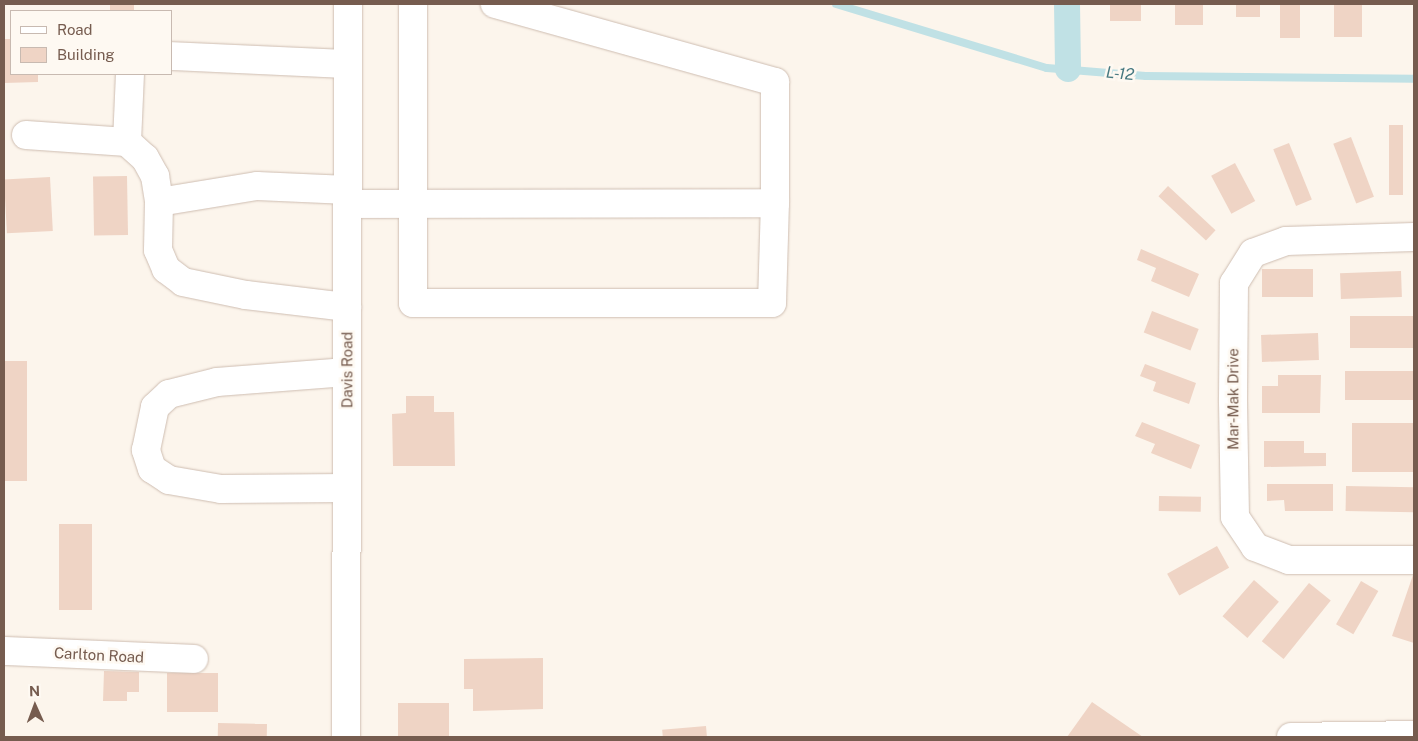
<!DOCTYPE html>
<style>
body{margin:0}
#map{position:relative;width:1418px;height:741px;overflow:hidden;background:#fcf5ec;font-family:"Public Sans",sans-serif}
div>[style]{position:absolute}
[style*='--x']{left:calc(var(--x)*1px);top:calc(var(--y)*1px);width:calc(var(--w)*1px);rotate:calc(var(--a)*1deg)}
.stream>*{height:8px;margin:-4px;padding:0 4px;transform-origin:4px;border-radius:4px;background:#c0e1e5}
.canal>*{height:26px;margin:-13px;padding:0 13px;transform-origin:13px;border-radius:13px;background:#c0e1e5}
.building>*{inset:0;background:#efd4c5;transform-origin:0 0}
.roads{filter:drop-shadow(0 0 1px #cebdb1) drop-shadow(0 0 1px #cebdb1)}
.minor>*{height:28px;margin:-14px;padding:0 14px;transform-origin:14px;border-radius:14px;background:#fff}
span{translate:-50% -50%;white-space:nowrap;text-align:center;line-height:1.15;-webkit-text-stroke:5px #fef9f2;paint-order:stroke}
.street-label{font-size:15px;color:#765c4f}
.water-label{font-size:16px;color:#477980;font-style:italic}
.frame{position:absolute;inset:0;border:5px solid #765c4f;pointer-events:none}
.legend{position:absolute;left:10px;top:10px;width:162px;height:65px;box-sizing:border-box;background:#fef9f2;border:1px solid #c8bab1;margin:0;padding:6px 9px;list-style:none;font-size:15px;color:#765c4f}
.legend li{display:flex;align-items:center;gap:10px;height:25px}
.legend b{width:25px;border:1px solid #c8bab1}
.north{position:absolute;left:10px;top:681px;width:50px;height:50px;-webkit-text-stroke:4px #fef9f2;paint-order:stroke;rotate:358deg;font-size:14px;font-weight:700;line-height:20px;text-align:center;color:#765c4f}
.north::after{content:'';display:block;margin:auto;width:18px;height:22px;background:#765c4f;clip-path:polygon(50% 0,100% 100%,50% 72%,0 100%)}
</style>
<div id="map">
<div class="stream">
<div style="--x:836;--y:4;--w:220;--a:16.9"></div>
<div style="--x:1047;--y:68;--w:99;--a:4.6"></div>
<div style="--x:1146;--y:76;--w:268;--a:0.6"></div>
</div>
<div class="canal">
<div style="--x:1067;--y:4;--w:65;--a:89.1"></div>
</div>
<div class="building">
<div style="left:110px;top:4px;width:24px;height:7px"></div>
<div style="left:1110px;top:4px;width:31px;height:17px"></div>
<div style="left:1175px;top:4px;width:28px;height:21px"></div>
<div style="left:1236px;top:4px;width:24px;height:13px"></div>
<div style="left:1280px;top:4px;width:20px;height:34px"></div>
<div style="left:1334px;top:4px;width:28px;height:33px"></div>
<div style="clip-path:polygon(4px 39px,11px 39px,11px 74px,38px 74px,38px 82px,4px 83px)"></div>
<div style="left:1389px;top:125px;width:14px;height:70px"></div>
<div style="left:1351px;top:137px;width:64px;height:19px;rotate:69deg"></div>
<div style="left:1289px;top:143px;width:61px;height:17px;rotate:68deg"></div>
<div style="left:1235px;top:163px;width:43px;height:27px;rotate:62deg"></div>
<div style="left:127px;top:176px;width:59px;height:34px;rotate:89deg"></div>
<div style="left:50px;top:177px;width:54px;height:46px;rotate:87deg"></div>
<div style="left:1168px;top:186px;width:65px;height:14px;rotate:43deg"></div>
<div style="clip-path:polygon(1141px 249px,1199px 274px,1189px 297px,1151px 281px,1156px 268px,1137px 260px)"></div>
<div style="left:1313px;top:269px;width:28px;height:51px;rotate:90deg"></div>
<div style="left:1401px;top:271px;width:26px;height:61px;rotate:88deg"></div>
<div style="left:1152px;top:311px;width:50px;height:23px;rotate:21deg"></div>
<div style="left:1414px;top:316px;width:32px;height:64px;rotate:90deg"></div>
<div style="left:1318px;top:333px;width:27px;height:57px;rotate:88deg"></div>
<div style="left:4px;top:361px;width:23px;height:120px"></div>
<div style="clip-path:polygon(1145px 364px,1196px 383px,1189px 404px,1153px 391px,1156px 382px,1140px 376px)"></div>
<div style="left:1414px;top:371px;width:29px;height:69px;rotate:90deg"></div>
<div style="clip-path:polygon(1278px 375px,1321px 375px,1320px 413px,1262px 413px,1262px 386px,1278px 386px)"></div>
<div style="clip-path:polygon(406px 396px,434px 396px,434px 412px,454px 412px,455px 466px,393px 466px,392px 414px,406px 413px)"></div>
<div style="clip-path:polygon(1142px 422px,1200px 445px,1191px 469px,1151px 453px,1155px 444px,1135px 436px)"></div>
<div style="left:1352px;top:423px;width:61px;height:49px"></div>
<div style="clip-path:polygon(1264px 441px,1304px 441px,1304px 453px,1326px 453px,1326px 466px,1264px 467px)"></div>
<div style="clip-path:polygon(1267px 484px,1333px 484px,1333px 511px,1285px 511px,1284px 500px,1267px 501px)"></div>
<div style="left:1346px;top:486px;width:68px;height:25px;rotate:1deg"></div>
<div style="left:1159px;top:496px;width:42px;height:15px;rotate:1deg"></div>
<div style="left:59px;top:524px;width:33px;height:86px"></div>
<div style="left:1217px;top:546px;width:25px;height:57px;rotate:61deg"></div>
<div style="clip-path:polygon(1414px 572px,1414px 643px,1392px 636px)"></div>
<div style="left:1254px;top:580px;width:33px;height:48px;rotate:41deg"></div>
<div style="left:1361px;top:581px;width:20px;height:50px;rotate:30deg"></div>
<div style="left:1309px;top:583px;width:28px;height:75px;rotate:39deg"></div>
<div style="clip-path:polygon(543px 658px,543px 709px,473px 711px,473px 689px,464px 689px,464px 659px)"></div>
<div style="clip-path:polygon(104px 671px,139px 672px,139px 692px,127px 692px,127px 701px,103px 701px)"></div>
<div style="left:167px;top:673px;width:51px;height:39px"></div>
<div style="clip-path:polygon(1092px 702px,1143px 737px,1067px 737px)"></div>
<div style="left:398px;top:703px;width:51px;height:34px"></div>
<div style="left:218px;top:723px;width:49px;height:14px;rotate:1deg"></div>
<div style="left:706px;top:726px;width:11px;height:44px;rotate:85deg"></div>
</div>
<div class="roads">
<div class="minor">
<div style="--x:413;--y:4;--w:299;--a:90"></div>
<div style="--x:413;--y:303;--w:359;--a:0"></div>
<div style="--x:772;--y:303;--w:100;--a:-88.3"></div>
<div style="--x:171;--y:56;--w:177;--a:2.6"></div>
<div style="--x:26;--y:135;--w:101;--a:4"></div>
<div style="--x:127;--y:142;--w:24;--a:42"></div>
<div style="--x:145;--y:158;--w:21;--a:61"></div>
<div style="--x:155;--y:176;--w:26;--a:81"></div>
<div style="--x:159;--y:202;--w:99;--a:-9.3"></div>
<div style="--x:257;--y:186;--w:91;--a:2.5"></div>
<div style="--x:127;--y:142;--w:68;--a:-87.5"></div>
<div style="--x:159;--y:202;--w:48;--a:91.2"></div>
<div style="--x:158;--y:250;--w:21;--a:67"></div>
<div style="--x:166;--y:269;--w:21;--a:37"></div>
<div style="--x:183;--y:282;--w:64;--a:11.7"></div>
<div style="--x:246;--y:295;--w:102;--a:6.8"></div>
<div style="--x:348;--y:204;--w:427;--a:-0.1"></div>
<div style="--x:775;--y:203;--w:121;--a:-90"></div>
<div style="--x:775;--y:82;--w:291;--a:-164.4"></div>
<div style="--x:1414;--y:237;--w:128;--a:178.2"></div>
<div style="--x:1286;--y:241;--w:35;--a:160"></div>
<div style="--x:1253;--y:253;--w:36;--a:122"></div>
<div style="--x:1234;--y:283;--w:119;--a:90.5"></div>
<div style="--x:1233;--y:402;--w:115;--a:89"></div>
<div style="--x:1235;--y:517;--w:36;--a:56"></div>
<div style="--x:1255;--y:547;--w:36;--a:21"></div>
<div style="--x:1289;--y:560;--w:125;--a:0"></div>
<div style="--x:347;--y:488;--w:126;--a:179.5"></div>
<div style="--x:221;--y:489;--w:53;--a:-170.2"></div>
<div style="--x:169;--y:480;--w:20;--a:-147"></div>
<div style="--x:152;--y:469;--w:20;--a:-108"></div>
<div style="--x:146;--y:450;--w:44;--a:-78.2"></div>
<div style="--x:155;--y:407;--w:19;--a:-43"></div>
<div style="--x:169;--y:394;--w:49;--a:-14"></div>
<div style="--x:217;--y:382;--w:130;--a:-4.4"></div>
<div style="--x:4;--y:651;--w:190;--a:2.4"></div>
<div style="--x:346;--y:737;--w:733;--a:-89.84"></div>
<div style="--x:1291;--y:737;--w:123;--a:-0.9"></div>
</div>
</div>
<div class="street-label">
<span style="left:347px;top:370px;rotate:-90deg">Davis Road</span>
<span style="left:1233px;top:399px;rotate:-90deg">Mar-Mak Drive</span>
<span style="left:99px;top:655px;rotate:3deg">Carlton Road</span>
</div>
<div class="water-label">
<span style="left:1120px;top:74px;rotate:5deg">L-12</span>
</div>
<div class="frame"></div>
<ul class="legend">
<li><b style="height:6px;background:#fff"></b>Road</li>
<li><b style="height:14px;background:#efd4c5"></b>Building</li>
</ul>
<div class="north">N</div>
</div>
